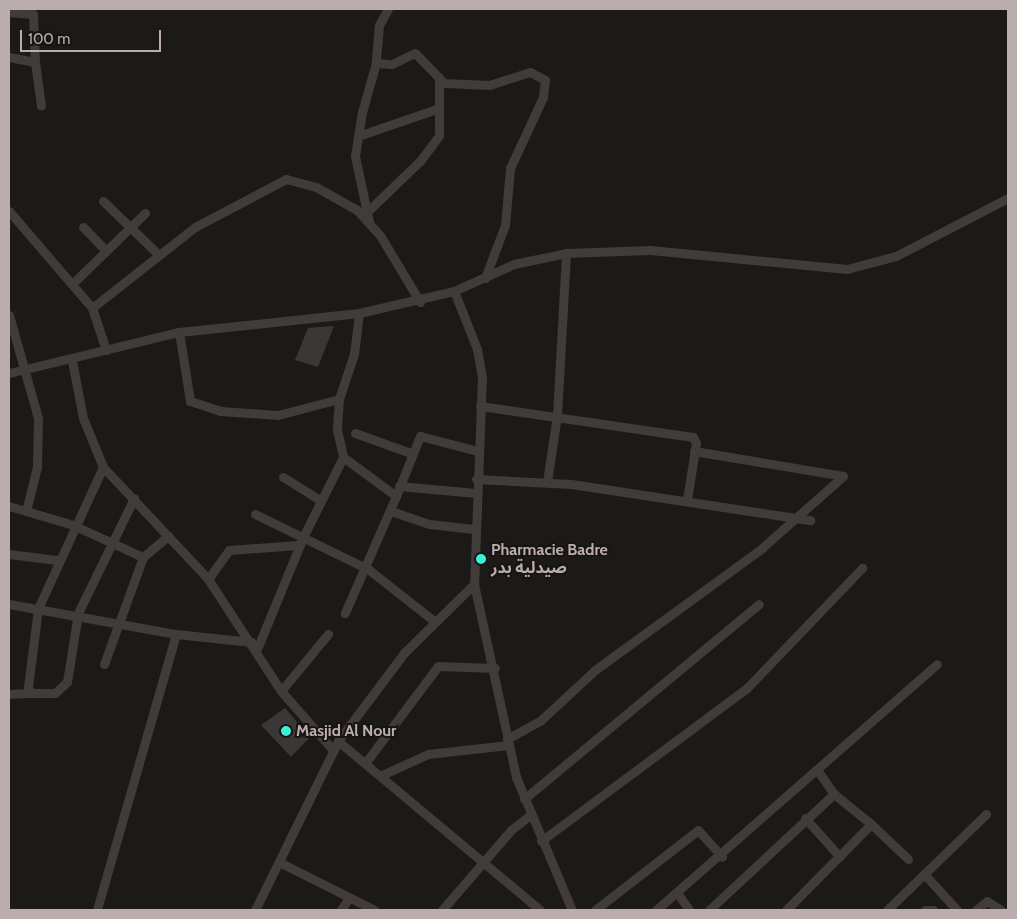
<!DOCTYPE html>
<meta charset="utf-8">
<style>
body{margin:0}
#map{position:relative;width:1017px;height:919px;overflow:hidden;background:#1c1a19;font-family:Cabin,"Noto Sans Arabic",sans-serif}
div>[style]{position:absolute}
[style*='--x']{left:calc(var(--x)*1px);top:calc(var(--y)*1px);width:calc(var(--w)*1px);rotate:calc(var(--a)*1deg)}
.building>*{inset:0;background:#3b3736}
.minor>*{height:9px;margin:-4.5px;padding:0 4.5px;transform-origin:4.5px;border-radius:4.5px;background:#413b3a}
.dots>*{width:14px;height:14px;translate:-50% -50%;box-sizing:border-box;border:2px solid #171514;border-radius:50%}
span{translate:-50% -50%;white-space:nowrap;text-align:center;line-height:1.15;-webkit-text-stroke:4px #171514;paint-order:stroke}
.poi-label{font-size:16px;color:#bbacae;font-weight:700}
.left{translate:0 -50%;text-align:left}
.frame{position:absolute;inset:0;border:10px solid #bbacae;pointer-events:none}
.scale{position:absolute;left:20px;top:30px;width:141px;height:22px;box-sizing:border-box;border:2px solid #bbacae;border-top:0;padding-left:6px;font-size:15px;line-height:18px;white-space:nowrap;color:#bbacae;-webkit-text-stroke:4px #171514;paint-order:stroke}
</style>
<div id="map">
<div class="building">
<div style="clip-path:polygon(334px 326px,318px 367px,295px 360px,308px 328px)"></div>
<div style="clip-path:polygon(285px 708px,310px 737px,291px 757px,261px 725px)"></div>
</div>
<div class="minor">
<div style="--x:388;--y:9;--w:18;--a:119"></div>
<div style="--x:379;--y:25;--w:38;--a:95"></div>
<div style="--x:376;--y:63;--w:16;--a:4"></div>
<div style="--x:392;--y:64;--w:25;--a:-26"></div>
<div style="--x:415;--y:53;--w:42;--a:46"></div>
<div style="--x:444;--y:83;--w:45;--a:2.5"></div>
<div style="--x:489;--y:85;--w:43;--a:-17.6"></div>
<div style="--x:530;--y:72;--w:17;--a:28"></div>
<div style="--x:545;--y:80;--w:17;--a:97"></div>
<div style="--x:543;--y:97;--w:78;--a:114.9"></div>
<div style="--x:510;--y:168;--w:57;--a:95"></div>
<div style="--x:505;--y:225;--w:57;--a:110.7"></div>
<div style="--x:9;--y:12;--w:24;--a:5"></div>
<div style="--x:33;--y:14;--w:48;--a:87.6"></div>
<div style="--x:9;--y:57;--w:26;--a:11"></div>
<div style="--x:35;--y:62;--w:44;--a:82.2"></div>
<div style="--x:358;--y:136;--w:83;--a:-18.9"></div>
<div style="--x:103;--y:201;--w:78;--a:44"></div>
<div style="--x:9;--y:211;--w:128;--a:49.4"></div>
<div style="--x:368;--y:211;--w:72;--a:-43.9"></div>
<div style="--x:420;--y:161;--w:31;--a:-53"></div>
<div style="--x:439;--y:136;--w:56;--a:-90"></div>
<div style="--x:369;--y:222;--w:67;--a:-102"></div>
<div style="--x:355;--y:156;--w:45;--a:-81"></div>
<div style="--x:362;--y:112;--w:51;--a:-74.1"></div>
<div style="--x:83;--y:227;--w:33;--a:46"></div>
<div style="--x:72;--y:284;--w:102;--a:-44.2"></div>
<div style="--x:454;--y:291;--w:66;--a:-24.2"></div>
<div style="--x:514;--y:264;--w:53;--a:-11.9"></div>
<div style="--x:566;--y:253;--w:84;--a:-2"></div>
<div style="--x:650;--y:250;--w:198;--a:5.5"></div>
<div style="--x:847;--y:269;--w:51;--a:-14.9"></div>
<div style="--x:896;--y:256;--w:126;--a:-27.4"></div>
<div style="--x:9;--y:315;--w:107;--a:74.3"></div>
<div style="--x:38;--y:418;--w:49;--a:91.2"></div>
<div style="--x:37;--y:467;--w:45;--a:104"></div>
<div style="--x:179;--y:332;--w:70;--a:80.9"></div>
<div style="--x:190;--y:401;--w:32;--a:18"></div>
<div style="--x:220;--y:411;--w:58;--a:3.9"></div>
<div style="--x:278;--y:415;--w:63;--a:-14.7"></div>
<div style="--x:339;--y:399;--w:47;--a:-71.6"></div>
<div style="--x:354;--y:354;--w:41;--a:-83"></div>
<div style="--x:106;--y:350;--w:44;--a:-108.4"></div>
<div style="--x:92;--y:308;--w:131;--a:-38.2"></div>
<div style="--x:195;--y:227;--w:103;--a:-27.8"></div>
<div style="--x:286;--y:179;--w:31;--a:15"></div>
<div style="--x:316;--y:187;--w:47;--a:29.3"></div>
<div style="--x:357;--y:210;--w:36;--a:48"></div>
<div style="--x:381;--y:237;--w:76;--a:59"></div>
<div style="--x:72;--y:361;--w:58;--a:79.1"></div>
<div style="--x:83;--y:418;--w:53;--a:67.8"></div>
<div style="--x:103;--y:467;--w:154;--a:46.8"></div>
<div style="--x:208;--y:579;--w:134;--a:56.9"></div>
<div style="--x:281;--y:691;--w:79;--a:48.6"></div>
<div style="--x:9;--y:373;--w:175;--a:-13.6"></div>
<div style="--x:179;--y:332;--w:181;--a:-6"></div>
<div style="--x:359;--y:313;--w:98;--a:-13"></div>
<div style="--x:454;--y:291;--w:62;--a:68.4"></div>
<div style="--x:477;--y:349;--w:29;--a:80"></div>
<div style="--x:482;--y:378;--w:206;--a:92.2"></div>
<div style="--x:474;--y:584;--w:198;--a:77.7"></div>
<div style="--x:516;--y:777;--w:144;--a:67.2"></div>
<div style="--x:339;--y:399;--w:31;--a:94"></div>
<div style="--x:337;--y:430;--w:28;--a:77"></div>
<div style="--x:343;--y:457;--w:66;--a:36.3"></div>
<div style="--x:396;--y:496;--w:128;--a:113.6"></div>
<div style="--x:480;--y:406;--w:215;--a:8.3"></div>
<div style="--x:693;--y:437;--w:7;--a:63"></div>
<div style="--x:696;--y:443;--w:58;--a:99"></div>
<div style="--x:355;--y:433;--w:59;--a:19.7"></div>
<div style="--x:694;--y:451;--w:151;--a:9.5"></div>
<div style="--x:103;--y:467;--w:155;--a:114.7"></div>
<div style="--x:38;--y:608;--w:80;--a:97.2"></div>
<div style="--x:28;--y:687;--w:7;--a:63"></div>
<div style="--x:31;--y:693;--w:24;--a:0"></div>
<div style="--x:55;--y:693;--w:16;--a:-43"></div>
<div style="--x:67;--y:682;--w:70;--a:-80.9"></div>
<div style="--x:78;--y:613;--w:128;--a:-64"></div>
<div style="--x:283;--y:477;--w:44;--a:31.9"></div>
<div style="--x:476;--y:479;--w:95;--a:3"></div>
<div style="--x:571;--y:484;--w:242;--a:8.6"></div>
<div style="--x:547;--y:482;--w:68;--a:-81.5"></div>
<div style="--x:557;--y:415;--w:162;--a:-86.8"></div>
<div style="--x:399;--y:486;--w:77;--a:5.2"></div>
<div style="--x:396;--y:496;--w:65;--a:-68.2"></div>
<div style="--x:420;--y:436;--w:59;--a:14.7"></div>
<div style="--x:9;--y:506;--w:67;--a:16.5"></div>
<div style="--x:73;--y:525;--w:77;--a:24.6"></div>
<div style="--x:143;--y:557;--w:114;--a:110"></div>
<div style="--x:391;--y:511;--w:40;--a:18.9"></div>
<div style="--x:429;--y:524;--w:45;--a:6.3"></div>
<div style="--x:255;--y:514;--w:126;--a:26"></div>
<div style="--x:368;--y:569;--w:84;--a:38.2"></div>
<div style="--x:9;--y:554;--w:48;--a:7.1"></div>
<div style="--x:143;--y:557;--w:33;--a:-40"></div>
<div style="--x:208;--y:579;--w:36;--a:-54"></div>
<div style="--x:229;--y:550;--w:70;--a:-4.1"></div>
<div style="--x:9;--y:604;--w:170;--a:10.2"></div>
<div style="--x:176;--y:634;--w:287;--a:106"></div>
<div style="--x:176;--y:634;--w:76;--a:6"></div>
<div style="--x:257;--y:649;--w:123;--a:-67.6"></div>
<div style="--x:304;--y:535;--w:87;--a:-63.4"></div>
<div style="--x:281;--y:691;--w:74;--a:-50.5"></div>
<div style="--x:9;--y:694;--w:22;--a:-3"></div>
<div style="--x:507;--y:739;--w:38;--a:-29"></div>
<div style="--x:540;--y:721;--w:75;--a:-42.8"></div>
<div style="--x:595;--y:670;--w:207;--a:-36.1"></div>
<div style="--x:762;--y:548;--w:108;--a:-41.6"></div>
<div style="--x:338;--y:741;--w:263;--a:39.9"></div>
<div style="--x:366;--y:762;--w:120;--a:-53.1"></div>
<div style="--x:438;--y:666;--w:57;--a:2"></div>
<div style="--x:382;--y:775;--w:51;--a:-24.5"></div>
<div style="--x:428;--y:754;--w:81;--a:-6.4"></div>
<div style="--x:524;--y:799;--w:305;--a:-39.7"></div>
<div style="--x:805;--y:818;--w:52;--a:48.1"></div>
<div style="--x:871;--y:824;--w:51;--a:43.4"></div>
<div style="--x:541;--y:841;--w:255;--a:-36.6"></div>
<div style="--x:746;--y:689;--w:168;--a:-46.2"></div>
<div style="--x:279;--y:862;--w:107;--a:26.6"></div>
<div style="--x:924;--y:874;--w:49;--a:47.5"></div>
<div style="--x:678;--y:894;--w:19;--a:55"></div>
<div style="--x:255;--y:910;--w:188;--a:-63.8"></div>
<div style="--x:338;--y:741;--w:110;--a:-53.1"></div>
<div style="--x:404;--y:653;--w:98;--a:-44.6"></div>
<div style="--x:341;--y:910;--w:15;--a:-58"></div>
<div style="--x:442;--y:910;--w:106;--a:-49.2"></div>
<div style="--x:511;--y:830;--w:24;--a:-38"></div>
<div style="--x:595;--y:910;--w:130;--a:-37.8"></div>
<div style="--x:698;--y:830;--w:36;--a:48"></div>
<div style="--x:656;--y:910;--w:373;--a:-41.2"></div>
<div style="--x:709;--y:910;--w:171;--a:-42.9"></div>
<div style="--x:786;--y:910;--w:121;--a:-45.3"></div>
<div style="--x:871;--y:824;--w:48;--a:-141"></div>
<div style="--x:834;--y:794;--w:29;--a:-125"></div>
<div style="--x:887;--y:910;--w:138;--a:-44.1"></div>
<div style="--x:925;--y:910;--w:8;--a:0"></div>
<div style="--x:976;--y:910;--w:14;--a:-39"></div>
<div style="--x:987;--y:901;--w:17;--a:33"></div>
</div>
<div class="dots">
<div style="left:481px;top:559px;background:#3eeed7"></div>
<div style="left:286px;top:731px;background:#3eeed7"></div>
</div>
<div class="poi-label">
<span class="left" style="left:491px;top:559px">Pharmacie Badre<br>صيدلية بدر</span>
<span class="left" style="left:296px;top:731px">Masjid Al Nour</span>
</div>
<div class="frame"></div>
<div class="scale">100 m</div>
</div>
